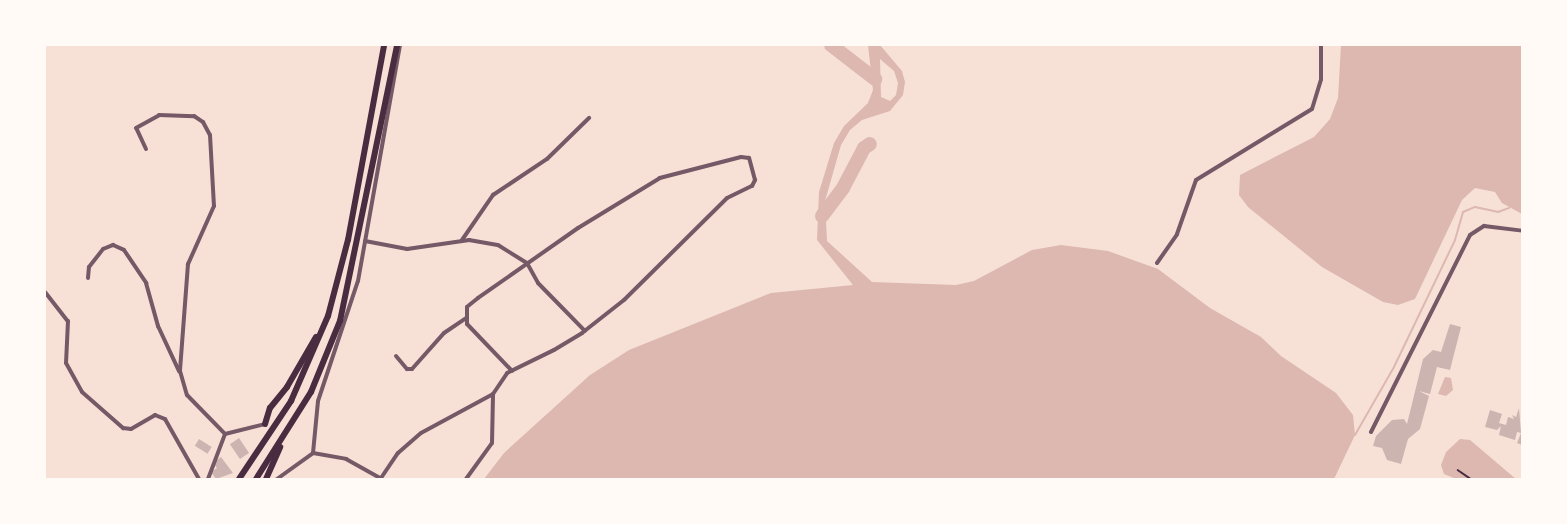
<!DOCTYPE html>
<style>
body{margin:0}
#map{position:relative;width:1567px;height:524px;overflow:hidden;background:#f7e1d7;font-family:"DejaVu Sans",sans-serif}
div>[style]{position:absolute}
[style*='--x']{left:calc(var(--x)*1px);top:calc(var(--y)*1px);width:calc(var(--w)*1px);rotate:calc(var(--a)*1deg)}
.water>*{inset:0;background:#dcb8b0}
.stream>*{height:2px;margin:-1px;padding:0 1px;transform-origin:1px;border-radius:1px;background:#dcb8b0}
.river>*{height:14px;margin:-7px;padding:0 7px;transform-origin:7px;border-radius:7px;background:#dcb8b0}
.building>*{inset:0;background:#ccb4b1;transform-origin:0 0}
.path>*{height:1.5px;margin:-0.75px;padding:0 0.75px;transform-origin:0.75px;border-radius:0.75px;background:#4a2c40}
.minor>*{height:4px;margin:-2px;padding:0 2px;transform-origin:2px;border-radius:2px;background:#755966}
.trunk>*{height:6px;margin:-3px;padding:0 3px;transform-origin:3px;border-radius:3px;background:#4a2c40}
span{translate:-50% -50%;white-space:nowrap;text-align:center;line-height:1.15;-webkit-text-stroke:6px #fffaf5;paint-order:stroke}
.frame{position:absolute;inset:0;border:46px solid #fffaf5;pointer-events:none}
</style>
<div id="map">
<div class="water">
<div style="clip-path:polygon(evenodd,868px 45px,880px 45px,902px 71px,905px 82px,903px 95px,890px 111px,862px 120px,850px 130px,841px 145px,825px 201px,827px 241px,872px 282px,956px 285px,974px 281px,1032px 250px,1061px 245px,1108px 251px,1158px 269px,1210px 308px,1261px 337px,1281px 356px,1336px 393px,1353px 415px,1355px 435px,1334px 479px,484px 479px,504px 453px,590px 375px,629px 350px,771px 293px,853px 285px,817px 240px,819px 192px,834px 143px,844px 126px,868px 103px,873px 90px,868px 45px,880px 59px,894px 71px,898px 83px,896px 95px,890px 101px,881px 97px,880px 59px)"></div>
<div style="clip-path:polygon(1341px 45px,1522px 45px,1522px 214px,1502px 203px,1495px 192px,1475px 188px,1462px 200px,1415px 299px,1398px 305px,1383px 302px,1322px 267px,1248px 207px,1239px 195px,1240px 175px,1314px 137px,1330px 119px,1338px 98px)"></div>
<div style="clip-path:polygon(1445px 377px,1451px 378px,1453px 390px,1446px 396px,1438px 394px)"></div>
<div style="clip-path:polygon(1460px 439px,1470px 440px,1516px 479px,1456px 479px,1444px 474px,1441px 465px,1446px 452px)"></div>
</div>
<div class="stream">
<div style="--x:1355;--y:435;--w:76;--a:-60.1"></div>
<div style="--x:1393;--y:369;--w:143;--a:-64.3"></div>
<div style="--x:1455;--y:240;--w:29;--a:-74"></div>
<div style="--x:1463;--y:212;--w:13;--a:-23"></div>
<div style="--x:1475;--y:207;--w:24;--a:12"></div>
<div style="--x:1498;--y:212;--w:12;--a:-20"></div>
</div>
<div class="river">
<div style="--x:831;--y:45;--w:56;--a:37.7"></div>
<div style="--x:822;--y:216;--w:35;--a:-53"></div>
<div style="--x:843;--y:188;--w:45;--a:-62.3"></div>
<div style="--x:864;--y:148;--w:7;--a:-34"></div>
</div>
<div class="building">
<div style="clip-path:polygon(1450px 324px,1461px 327px,1450px 370px,1437px 367px,1430px 394px,1419px 391px,1429px 396px,1420px 429px,1408px 439px,1401px 464px,1387px 460px,1382px 448px,1373px 446px,1376px 436px,1392px 420px,1404px 419px,1407px 424px,1423px 359px,1433px 350px,1441px 352px)"></div>
<div style="clip-path:polygon(1519px 408px,1522px 445px,1517px 443px,1521px 433px,1517px 432px,1515px 440px,1499px 435px,1501px 426px,1497px 430px,1485px 427px,1490px 410px,1502px 414px,1499px 423px,1506px 425px,1508px 417px,1514px 419px,1512px 415px,1516px 417px)"></div>
<div style="left:239px;top:438px;width:18px;height:11px;rotate:56deg"></div>
<div style="left:199px;top:439px;width:15px;height:8px;rotate:32deg"></div>
<div style="clip-path:polygon(221px 457px,233px 473px,216px 479px,211px 472px,217px 468px,213px 463px)"></div>
</div>
<div class="path">
<div style="--x:1458;--y:470;--w:16;--a:35"></div>
</div>
<div class="minor">
<div style="--x:146;--y:149;--w:23;--a:-115"></div>
<div style="--x:136;--y:128;--w:26;--a:-29"></div>
<div style="--x:159;--y:115;--w:35;--a:2"></div>
<div style="--x:194;--y:116;--w:11;--a:34"></div>
<div style="--x:203;--y:122;--w:15;--a:62"></div>
<div style="--x:210;--y:135;--w:71;--a:86.8"></div>
<div style="--x:214;--y:206;--w:64;--a:114.1"></div>
<div style="--x:188;--y:264;--w:107;--a:94.3"></div>
<div style="--x:180;--y:371;--w:25;--a:74"></div>
<div style="--x:187;--y:395;--w:54;--a:45.7"></div>
<div style="--x:462;--y:240;--w:55;--a:-55.4"></div>
<div style="--x:493;--y:195;--w:65;--a:-33.7"></div>
<div style="--x:547;--y:159;--w:59;--a:-44.3"></div>
<div style="--x:365;--y:241;--w:43;--a:10.8"></div>
<div style="--x:407;--y:249;--w:63;--a:-8.3"></div>
<div style="--x:469;--y:240;--w:29;--a:10"></div>
<div style="--x:498;--y:245;--w:34;--a:32"></div>
<div style="--x:527;--y:263;--w:23;--a:61"></div>
<div style="--x:538;--y:283;--w:67;--a:45.6"></div>
<div style="--x:1157;--y:263;--w:35;--a:-55"></div>
<div style="--x:1177;--y:234;--w:57;--a:-70.6"></div>
<div style="--x:1196;--y:180;--w:136;--a:-31.5"></div>
<div style="--x:1312;--y:109;--w:31;--a:-73"></div>
<div style="--x:1321;--y:79;--w:34;--a:-90"></div>
<div style="--x:88;--y:278;--w:11;--a:-85"></div>
<div style="--x:89;--y:267;--w:23;--a:-52"></div>
<div style="--x:103;--y:249;--w:11;--a:-22"></div>
<div style="--x:113;--y:245;--w:12;--a:24"></div>
<div style="--x:124;--y:250;--w:40;--a:56"></div>
<div style="--x:146;--y:283;--w:45;--a:74.4"></div>
<div style="--x:158;--y:326;--w:50;--a:65"></div>
<div style="--x:45;--y:292;--w:37;--a:52"></div>
<div style="--x:68;--y:321;--w:42;--a:92.7"></div>
<div style="--x:66;--y:363;--w:33;--a:61"></div>
<div style="--x:82;--y:392;--w:55;--a:41.3"></div>
<div style="--x:123;--y:428;--w:8;--a:7"></div>
<div style="--x:131;--y:429;--w:28;--a:-30"></div>
<div style="--x:155;--y:415;--w:11;--a:22"></div>
<div style="--x:165;--y:419;--w:69;--a:60.5"></div>
<div style="--x:396;--y:356;--w:17;--a:50"></div>
<div style="--x:407;--y:369;--w:5;--a:0"></div>
<div style="--x:412;--y:369;--w:48;--a:-48.4"></div>
<div style="--x:444;--y:333;--w:27;--a:-34"></div>
<div style="--x:1371;--y:432;--w:220;--a:-63.3"></div>
<div style="--x:1470;--y:235;--w:17;--a:-33"></div>
<div style="--x:1484;--y:226;--w:38;--a:7"></div>
<div style="--x:313;--y:453;--w:34;--a:10"></div>
<div style="--x:346;--y:459;--w:41;--a:29.1"></div>
<div style="--x:381;--y:478;--w:30;--a:-56"></div>
<div style="--x:398;--y:453;--w:30;--a:-41"></div>
<div style="--x:421;--y:433;--w:82;--a:-28.4"></div>
<div style="--x:208;--y:479;--w:48;--a:-69.3"></div>
<div style="--x:225;--y:434;--w:41;--a:-14"></div>
<div style="--x:277;--y:479;--w:44;--a:-35.8"></div>
<div style="--x:313;--y:453;--w:52;--a:-84.5"></div>
<div style="--x:318;--y:401;--w:126;--a:-71.6"></div>
<div style="--x:358;--y:281;--w:240;--a:-79.9"></div>
<div style="--x:466;--y:479;--w:44;--a:-54.2"></div>
<div style="--x:492;--y:443;--w:49;--a:-88.8"></div>
<div style="--x:493;--y:394;--w:25;--a:-56"></div>
<div style="--x:507;--y:373;--w:52;--a:-26.1"></div>
<div style="--x:554;--y:350;--w:33;--a:-31"></div>
<div style="--x:582;--y:333;--w:53;--a:-38.2"></div>
<div style="--x:624;--y:300;--w:145;--a:-44.7"></div>
<div style="--x:727;--y:198;--w:28;--a:-26"></div>
<div style="--x:752;--y:186;--w:7;--a:-63"></div>
<div style="--x:755;--y:180;--w:23;--a:-105"></div>
<div style="--x:749;--y:158;--w:8;--a:-173"></div>
<div style="--x:741;--y:157;--w:84;--a:165.5"></div>
<div style="--x:660;--y:178;--w:96;--a:148.6"></div>
<div style="--x:578;--y:228;--w:122;--a:145"></div>
<div style="--x:478;--y:298;--w:14;--a:141"></div>
<div style="--x:467;--y:307;--w:17;--a:90"></div>
<div style="--x:467;--y:324;--w:65;--a:46.2"></div>
</div>
<div class="trunk">
<div style="--x:265;--y:424;--w:17;--a:-73"></div>
<div style="--x:270;--y:408;--w:27;--a:-51"></div>
<div style="--x:287;--y:387;--w:58;--a:-59.9"></div>
<div style="--x:239;--y:479;--w:94;--a:-56.3"></div>
<div style="--x:291;--y:401;--w:93;--a:-66.5"></div>
<div style="--x:328;--y:316;--w:79;--a:-75.3"></div>
<div style="--x:348;--y:240;--w:198;--a:-79.5"></div>
<div style="--x:256;--y:479;--w:103;--a:-57.7"></div>
<div style="--x:311;--y:392;--w:77;--a:-67.8"></div>
<div style="--x:340;--y:321;--w:282;--a:-78.3"></div>
<div style="--x:266;--y:479;--w:35;--a:-66"></div>
</div>
<div class="frame"></div>
</div>
